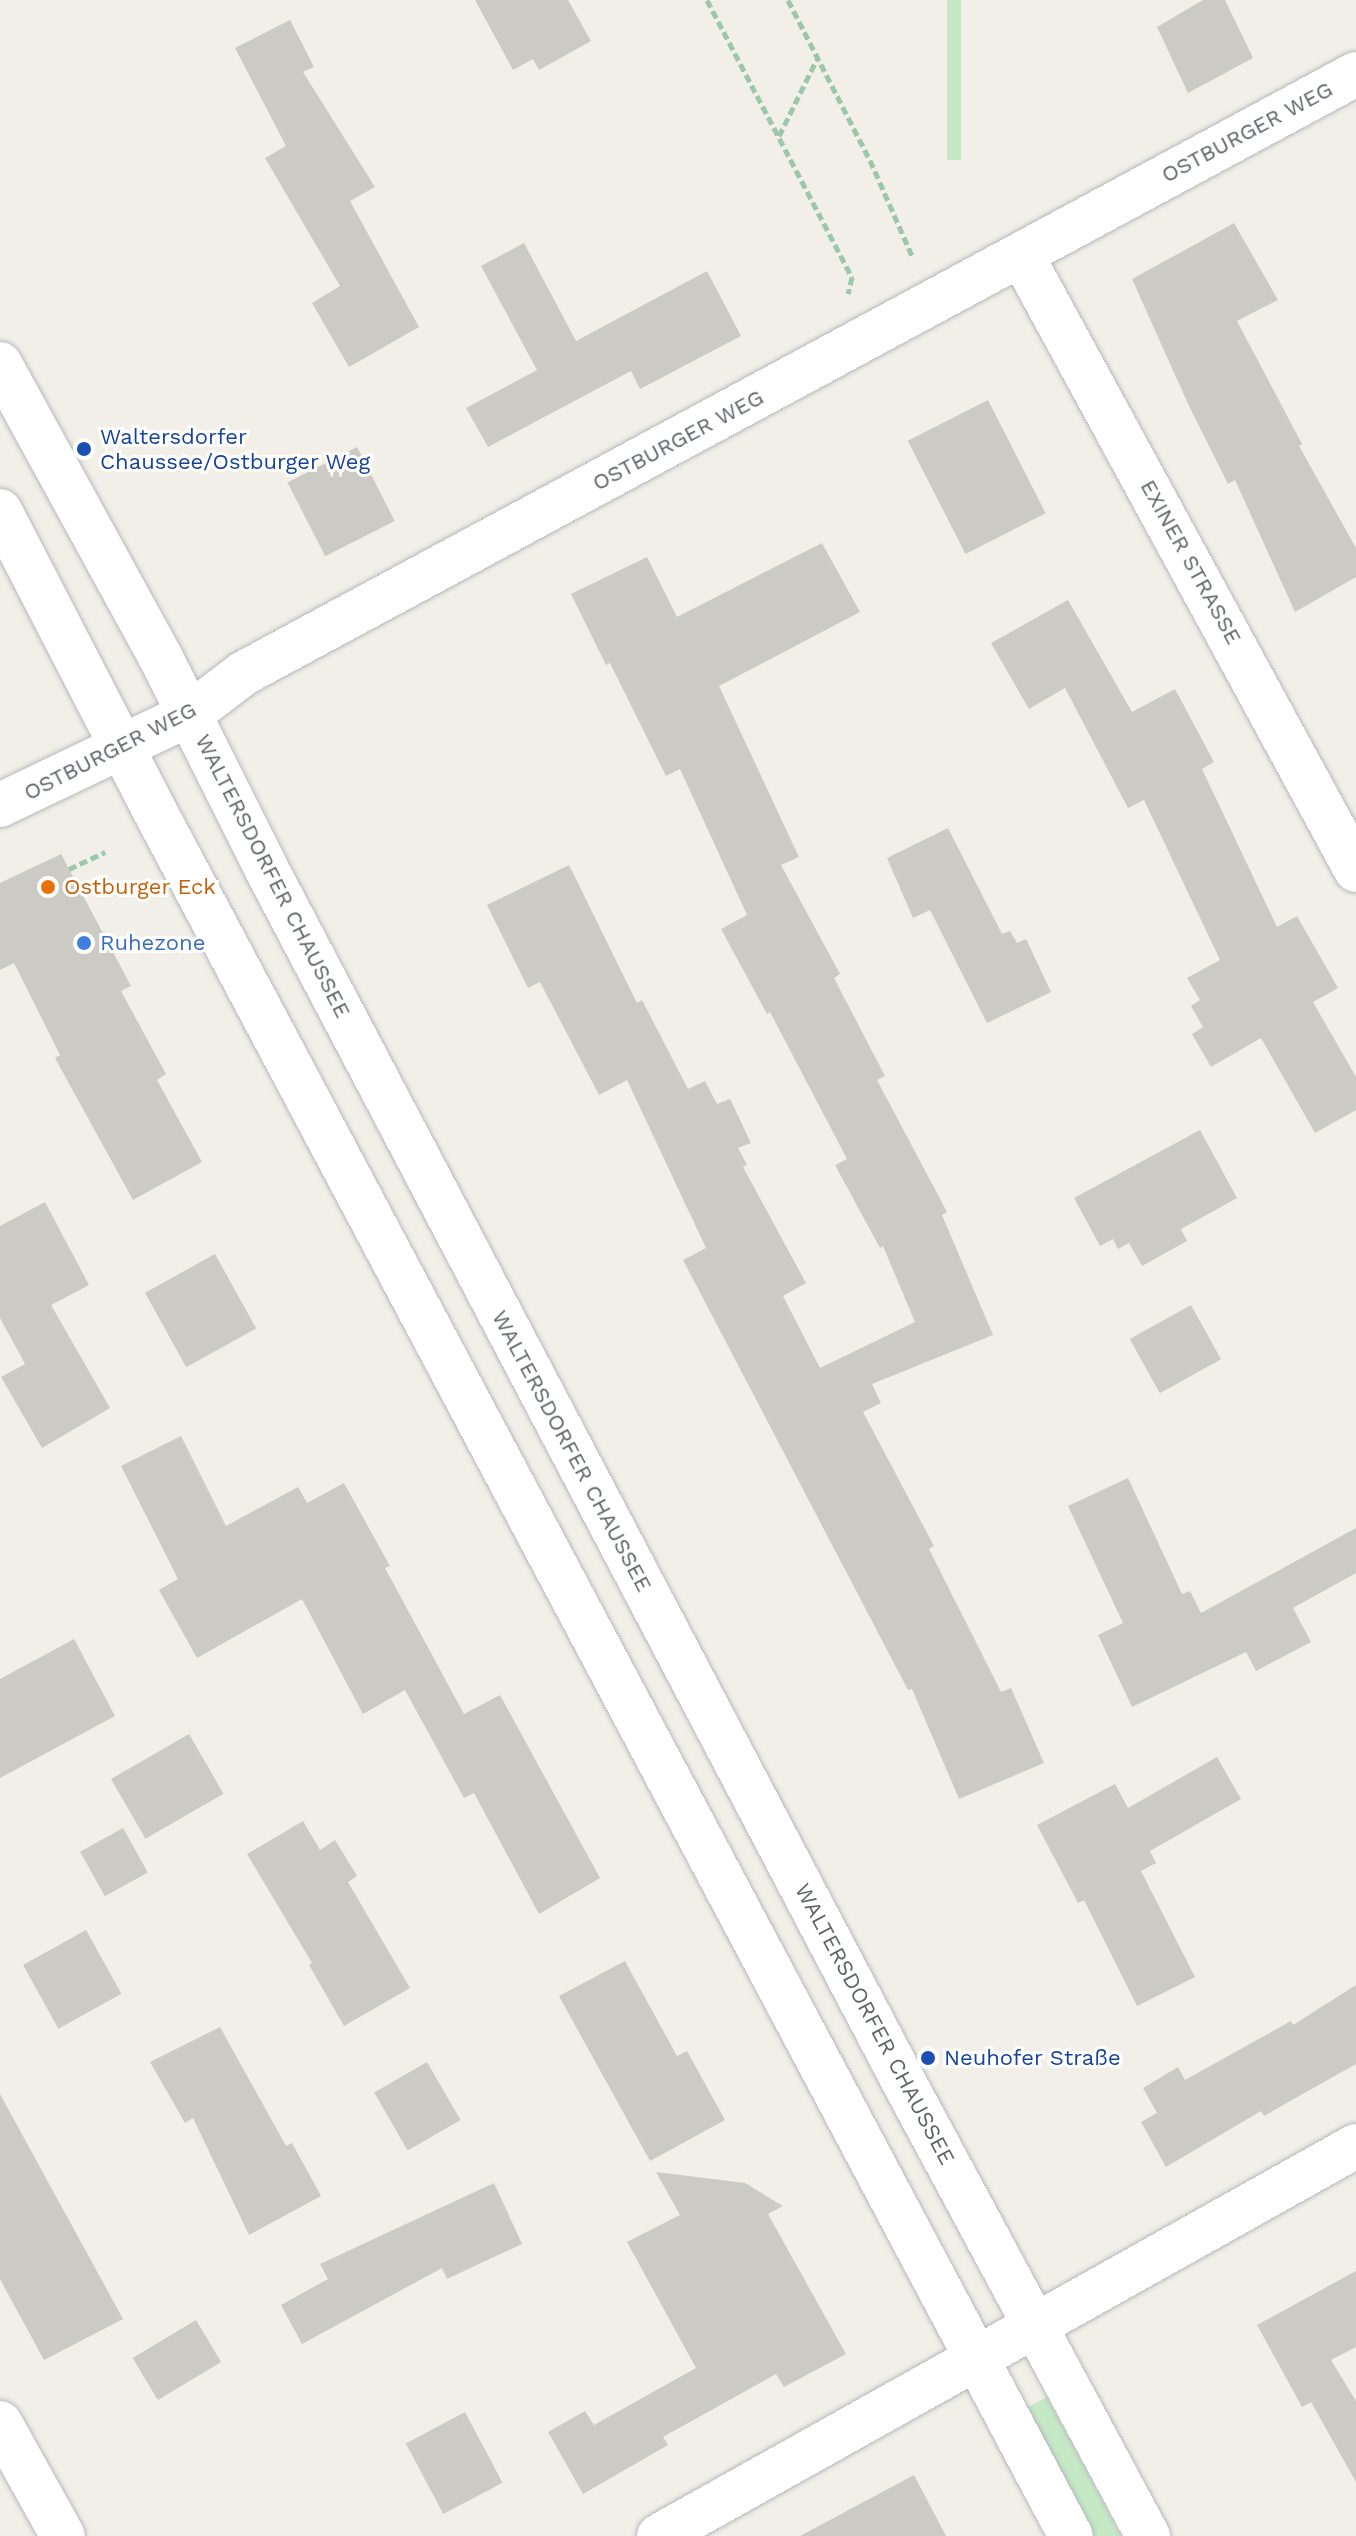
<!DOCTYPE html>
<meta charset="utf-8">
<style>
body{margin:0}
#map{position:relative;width:1356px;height:2536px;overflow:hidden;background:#f1efe8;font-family:"Work Sans",sans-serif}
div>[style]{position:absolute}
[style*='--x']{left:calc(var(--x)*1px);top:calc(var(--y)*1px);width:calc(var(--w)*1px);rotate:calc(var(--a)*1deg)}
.green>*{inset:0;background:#c5e8c5;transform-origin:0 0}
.building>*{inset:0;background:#cccac5;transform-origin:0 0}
.path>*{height:5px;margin-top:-2.5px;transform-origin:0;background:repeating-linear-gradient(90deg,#9cc7a9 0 8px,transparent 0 12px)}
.roads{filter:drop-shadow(0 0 2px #b5b8bc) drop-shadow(0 0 2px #b5b8bc)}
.street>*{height:44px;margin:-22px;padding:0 22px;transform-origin:22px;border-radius:22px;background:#fff}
.secondary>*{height:44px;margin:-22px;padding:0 22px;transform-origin:22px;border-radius:22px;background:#fff}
.dots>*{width:22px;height:22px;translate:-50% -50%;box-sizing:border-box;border:4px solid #fff;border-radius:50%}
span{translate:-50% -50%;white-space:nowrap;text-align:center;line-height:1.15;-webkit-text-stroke:6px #fff;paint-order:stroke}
.street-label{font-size:22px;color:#5f6368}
.transit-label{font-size:22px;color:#164399}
.left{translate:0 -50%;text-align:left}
.food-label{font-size:22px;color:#c56008}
.shop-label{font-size:22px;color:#366cbe}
</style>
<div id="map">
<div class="green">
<div style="left:947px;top:0;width:14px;height:160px"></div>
<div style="left:1047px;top:2397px;width:157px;height:24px;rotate:62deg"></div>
</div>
<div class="building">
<div style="clip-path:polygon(475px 0,568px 0,591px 41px,539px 70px,533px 59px,513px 70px)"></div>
<div style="clip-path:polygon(1203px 0,1225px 0,1253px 58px,1188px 93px,1157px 27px)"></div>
<div style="clip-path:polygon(290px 20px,314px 67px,303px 72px,375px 187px,350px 201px,419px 327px,349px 367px,312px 303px,340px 286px,265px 158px,286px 146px,235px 48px)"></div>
<div style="clip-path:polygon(1234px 223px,1278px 300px,1237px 321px,1302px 444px,1299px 446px,1356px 548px,1356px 577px,1295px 612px,1235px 480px,1228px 484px,1189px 406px,1132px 279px)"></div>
<div style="clip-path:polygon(524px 243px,576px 341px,707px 271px,741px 336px,640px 389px,631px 371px,488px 447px,466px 408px,537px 370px,481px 266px)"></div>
<div style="left:988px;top:400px;width:127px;height:90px;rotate:63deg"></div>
<div style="left:357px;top:447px;width:83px;height:78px;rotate:63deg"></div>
<div style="clip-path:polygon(822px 543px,860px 612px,719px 686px,799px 857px,781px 865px,840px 974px,834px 978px,885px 1076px,877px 1080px,947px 1212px,942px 1215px,993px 1335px,872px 1384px,881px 1403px,863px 1412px,934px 1546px,929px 1549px,1001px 1692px,1011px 1688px,1044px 1763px,959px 1799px,912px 1689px,908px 1690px,683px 1260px,706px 1248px,627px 1080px,599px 1095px,540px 982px,528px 988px,487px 905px,569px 865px,637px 1003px,642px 1000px,688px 1089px,705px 1081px,717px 1104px,730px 1099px,751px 1143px,738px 1148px,747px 1165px,743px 1167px,806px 1283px,783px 1296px,820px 1368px,915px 1322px,883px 1246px,880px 1248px,835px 1165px,847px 1159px,770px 1012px,767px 1014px,721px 929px,747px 915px,680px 769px,666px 776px,610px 663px,606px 665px,571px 594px,647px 557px,677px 617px)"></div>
<div style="clip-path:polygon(1068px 600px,1132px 712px,1175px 689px,1214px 762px,1202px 769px,1277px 927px,1297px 916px,1338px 988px,1313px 1002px,1356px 1077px,1356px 1110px,1315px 1133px,1261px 1038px,1211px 1067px,1192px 1034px,1203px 1027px,1191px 1006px,1200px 1000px,1187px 978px,1220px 960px,1144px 800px,1128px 808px,1065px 688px,1029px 709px,991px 643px)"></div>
<div style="clip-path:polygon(948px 828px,1002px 934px,1010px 931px,1017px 943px,1026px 939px,1051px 992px,987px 1023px,930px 910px,913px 918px,887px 858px)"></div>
<div style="clip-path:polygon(61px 854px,131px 986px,121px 991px,166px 1074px,157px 1080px,202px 1162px,133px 1200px,55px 1058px,60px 1055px,14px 963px,0 970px,0 883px)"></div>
<div style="clip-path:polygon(1200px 1130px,1237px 1198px,1181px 1229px,1187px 1241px,1142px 1266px,1129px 1243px,1118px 1249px,1113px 1239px,1100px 1246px,1074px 1198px)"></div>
<div style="clip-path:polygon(45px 1202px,89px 1285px,51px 1305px,110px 1408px,42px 1448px,1px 1377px,25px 1364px,0 1318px,0 1226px)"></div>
<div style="left:215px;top:1254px;width:85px;height:80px;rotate:61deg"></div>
<div style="left:1191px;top:1305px;width:62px;height:70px;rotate:61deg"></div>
<div style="clip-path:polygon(181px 1436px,226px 1526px,298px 1487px,307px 1503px,344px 1483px,390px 1566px,385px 1568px,464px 1714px,500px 1695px,600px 1878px,539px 1914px,474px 1793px,464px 1798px,405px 1690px,363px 1714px,302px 1599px,197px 1658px,159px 1590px,178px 1579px,121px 1466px)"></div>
<div style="clip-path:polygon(1128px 1478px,1182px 1594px,1190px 1591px,1201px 1613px,1356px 1528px,1356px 1573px,1293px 1608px,1311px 1642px,1256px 1671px,1246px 1652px,1132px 1707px,1098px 1635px,1123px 1623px,1068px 1506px)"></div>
<div style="clip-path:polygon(74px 1639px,115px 1716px,0 1778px,0 1679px)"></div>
<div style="left:189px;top:1734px;width:69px;height:90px;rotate:60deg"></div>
<div style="clip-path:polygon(1217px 1757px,1241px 1799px,1150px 1851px,1156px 1863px,1141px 1871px,1195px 1977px,1137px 2006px,1084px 1900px,1078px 1903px,1037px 1825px,1115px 1784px,1128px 1808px)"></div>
<div style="clip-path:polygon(303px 1821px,320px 1850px,335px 1840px,357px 1876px,348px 1882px,410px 1988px,344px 2026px,309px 1965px,312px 1963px,247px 1854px)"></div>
<div style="left:123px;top:1828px;width:51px;height:49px;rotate:61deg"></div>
<div style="left:86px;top:1930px;width:73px;height:72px;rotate:61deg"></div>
<div style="clip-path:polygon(625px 1961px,677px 2056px,687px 2051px,725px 2120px,650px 2161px,559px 1996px)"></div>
<div style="clip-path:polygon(1356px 1985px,1356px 2064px,1264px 2116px,1261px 2111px,1166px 2167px,1141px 2122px,1157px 2113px,1143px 2088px,1178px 2067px,1185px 2080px,1291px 2021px,1293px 2025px)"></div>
<div style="clip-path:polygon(220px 2027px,286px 2146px,292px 2143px,321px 2196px,249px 2235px,193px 2118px,185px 2123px,150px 2062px)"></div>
<div style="left:427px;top:2062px;width:67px;height:61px;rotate:60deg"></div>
<div style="clip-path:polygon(0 2094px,123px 2319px,44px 2360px,0 2279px)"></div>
<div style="clip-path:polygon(656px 2172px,745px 2183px,783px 2206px,768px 2214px,846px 2354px,784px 2387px,776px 2374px,663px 2437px,668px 2445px,583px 2494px,548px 2432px,585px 2411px,594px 2425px,696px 2368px,627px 2242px,680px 2215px)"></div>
<div style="clip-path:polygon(494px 2183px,522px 2244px,447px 2279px,442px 2268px,302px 2344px,281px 2305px,328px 2279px,320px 2264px)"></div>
<div style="clip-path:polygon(1356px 2271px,1356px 2347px,1331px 2360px,1356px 2401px,1356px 2482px,1311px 2402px,1302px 2407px,1257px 2325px)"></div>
<div style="left:196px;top:2320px;width:49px;height:74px;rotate:59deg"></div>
<div style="left:465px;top:2412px;width:80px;height:67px;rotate:62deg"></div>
<div style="clip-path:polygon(914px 2475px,946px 2536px,800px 2536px)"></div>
</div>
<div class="path">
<div style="--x:707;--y:0;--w:313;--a:62.4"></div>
<div style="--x:852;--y:277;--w:17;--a:103"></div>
<div style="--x:788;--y:0;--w:180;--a:62.9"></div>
<div style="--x:870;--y:160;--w:107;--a:66.3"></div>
<div style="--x:779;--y:136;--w:86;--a:-63.7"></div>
<div style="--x:69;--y:869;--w:40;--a:-25"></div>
</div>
<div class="roads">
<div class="street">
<div style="--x:1022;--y:256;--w:699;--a:61.45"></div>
<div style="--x:0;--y:805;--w:211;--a:-25.6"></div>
<div style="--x:190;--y:714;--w:68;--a:-37.2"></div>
<div style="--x:244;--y:673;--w:1263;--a:-28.31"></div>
<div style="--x:0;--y:2423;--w:129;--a:60.9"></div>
<div style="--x:659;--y:2536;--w:799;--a:-29.23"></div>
</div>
<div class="secondary">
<div style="--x:0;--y:364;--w:335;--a:61.3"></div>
<div style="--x:161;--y:658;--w:237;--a:63.4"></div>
<div style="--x:267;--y:870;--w:1359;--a:62.28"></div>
<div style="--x:899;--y:2073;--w:526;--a:61.73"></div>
<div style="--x:0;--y:511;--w:327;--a:62.7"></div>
<div style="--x:150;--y:802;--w:1963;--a:62.03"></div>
</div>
</div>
<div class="dots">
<div style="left:84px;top:449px;background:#1a4fb4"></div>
<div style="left:48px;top:887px;background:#e8710a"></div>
<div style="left:84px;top:943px;background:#3f7fe0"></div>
<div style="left:928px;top:2058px;background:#1a4fb4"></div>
</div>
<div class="street-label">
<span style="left:1247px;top:132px;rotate:-28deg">OSTBURGER WEG</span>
<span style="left:678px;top:440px;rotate:-28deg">OSTBURGER WEG</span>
<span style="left:1191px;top:562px;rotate:61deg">EXINER STRASSE</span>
<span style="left:110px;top:751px;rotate:-27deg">OSTBURGER WEG</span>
<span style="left:273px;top:876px;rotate:63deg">WALTERSDORFER CHAUSSEE</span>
<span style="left:572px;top:1451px;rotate:62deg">WALTERSDORFER CHAUSSEE</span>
<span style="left:875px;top:2024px;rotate:62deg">WALTERSDORFER CHAUSSEE</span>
</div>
<div class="transit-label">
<span class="left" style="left:100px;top:449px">Waltersdorfer<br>Chaussee/Ostburger Weg</span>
<span class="left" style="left:944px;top:2058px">Neuhofer Straße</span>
</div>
<div class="food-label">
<span class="left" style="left:64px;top:887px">Ostburger Eck</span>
</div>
<div class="shop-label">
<span class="left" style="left:100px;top:943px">Ruhezone</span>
</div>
</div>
